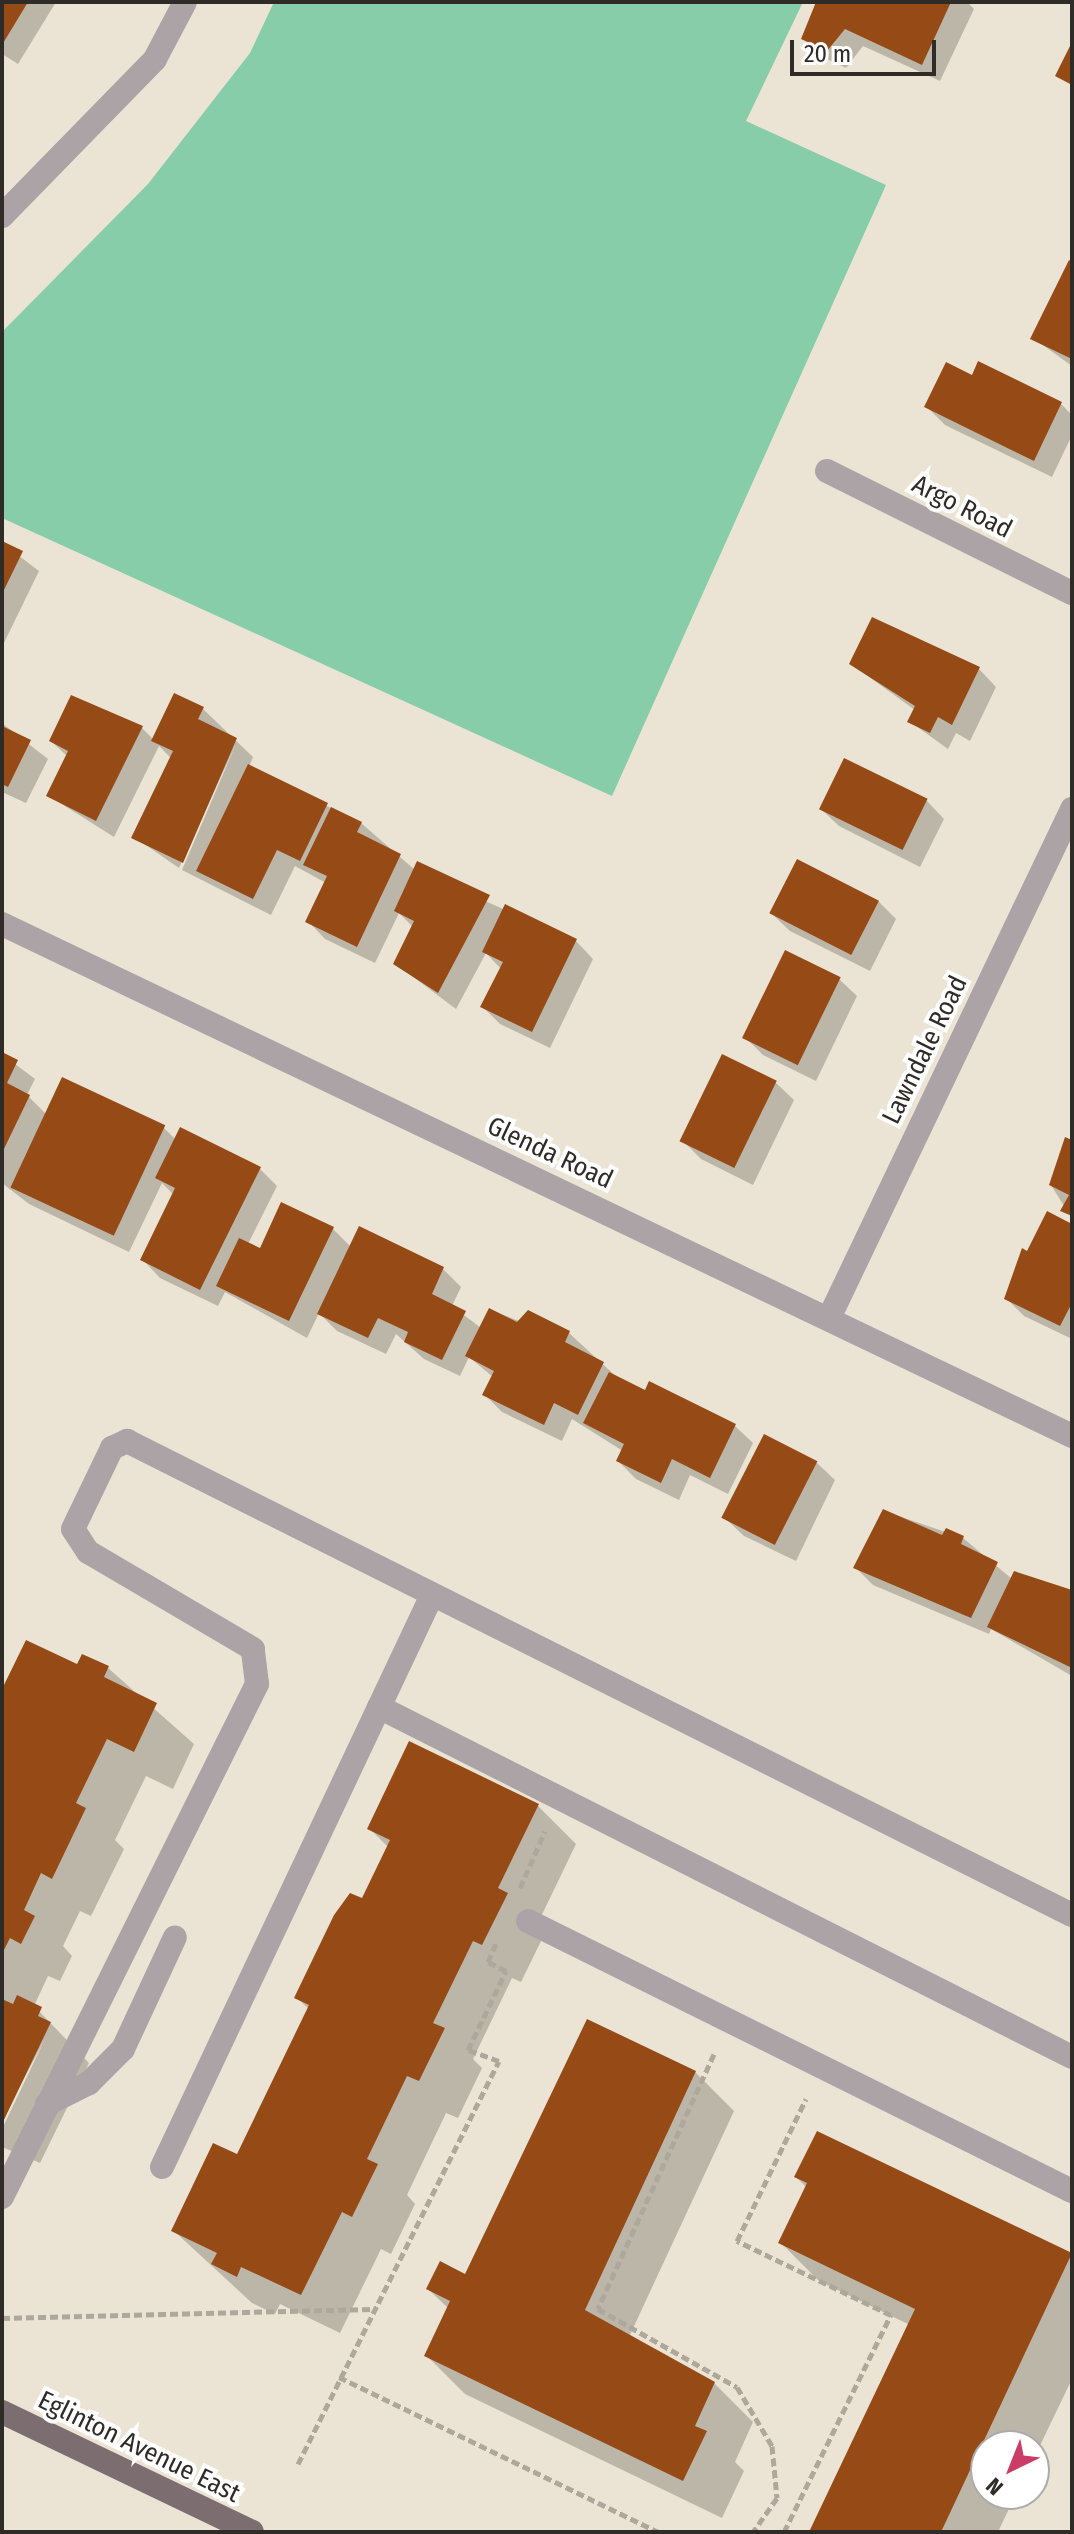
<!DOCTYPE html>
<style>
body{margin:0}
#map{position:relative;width:1074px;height:2534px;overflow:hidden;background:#ebe4d4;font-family:"Fira Sans Condensed",sans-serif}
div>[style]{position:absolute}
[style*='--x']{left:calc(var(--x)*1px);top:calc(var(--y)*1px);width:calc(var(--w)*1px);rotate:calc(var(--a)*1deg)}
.green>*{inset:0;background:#88cdaa}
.shadow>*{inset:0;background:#0003}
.building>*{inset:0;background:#964b17;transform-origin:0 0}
.path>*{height:5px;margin-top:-2.5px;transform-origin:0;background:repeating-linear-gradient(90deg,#aea89c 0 8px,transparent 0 12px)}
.lane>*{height:24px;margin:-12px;padding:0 12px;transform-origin:12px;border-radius:12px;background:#aba3a5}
.street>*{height:24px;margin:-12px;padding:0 12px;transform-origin:12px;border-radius:12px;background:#aba3a5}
.primary>*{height:24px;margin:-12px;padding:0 12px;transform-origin:12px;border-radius:12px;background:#7b6d70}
span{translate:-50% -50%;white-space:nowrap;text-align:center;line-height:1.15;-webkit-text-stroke:8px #fff;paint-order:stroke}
.street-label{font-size:26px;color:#2f2c27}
.frame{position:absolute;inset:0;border:4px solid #2f2c27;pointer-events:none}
.north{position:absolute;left:970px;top:2430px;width:80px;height:80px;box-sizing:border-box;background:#fff;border:2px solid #acaba9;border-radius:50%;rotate:223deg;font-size:22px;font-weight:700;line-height:32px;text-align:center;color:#2f2c27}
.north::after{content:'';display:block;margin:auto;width:28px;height:36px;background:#cb3d66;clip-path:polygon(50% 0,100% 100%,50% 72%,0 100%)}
.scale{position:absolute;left:790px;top:40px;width:146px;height:36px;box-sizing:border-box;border:4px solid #2f2c27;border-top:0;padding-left:10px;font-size:24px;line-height:28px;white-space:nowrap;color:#2f2c27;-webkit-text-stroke:6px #fff;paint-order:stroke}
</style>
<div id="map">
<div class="green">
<div style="clip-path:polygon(274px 2px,803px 2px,746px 121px,886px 185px,612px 796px,2px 518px,2px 332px,148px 184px,250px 53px)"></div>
</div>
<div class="shadow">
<div style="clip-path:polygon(2px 2px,56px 2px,18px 64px,2px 54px)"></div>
<div style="clip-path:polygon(820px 2px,967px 2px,974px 9px,940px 81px,863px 46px,846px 68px,821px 56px,804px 39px)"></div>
<div style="clip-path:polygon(1072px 264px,1072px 366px,1033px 338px)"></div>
<div style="clip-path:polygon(973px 377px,1061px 404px,1072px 415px,1072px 435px,1052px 477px,945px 425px,927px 407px)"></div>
<div style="clip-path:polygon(2px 543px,39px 571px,2px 647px)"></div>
<div style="clip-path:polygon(851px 664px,979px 669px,996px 687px,970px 741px,956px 733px,948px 749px,909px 721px,915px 710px)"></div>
<div style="clip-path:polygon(203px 709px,253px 757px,249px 767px,361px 823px,415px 870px,576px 941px,593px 959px,550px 1048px,500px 1024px,483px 1007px,501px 969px,486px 953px,456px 1009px,396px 964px,413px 927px,399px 913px,375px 963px,325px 939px,308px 921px,326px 883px,295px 866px,271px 915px,182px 870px,236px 744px,179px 868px,134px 837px,172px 759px,159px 746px,114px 837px,49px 796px,68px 757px,51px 741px,142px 728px,154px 740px)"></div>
<div style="clip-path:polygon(2px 723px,48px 759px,26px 803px,2px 792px)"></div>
<div style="clip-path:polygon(927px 801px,944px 819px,920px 867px,839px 826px,821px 809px)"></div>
<div style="clip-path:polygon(878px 901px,896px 919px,870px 971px,790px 931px,772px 914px)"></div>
<div style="clip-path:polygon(839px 979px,857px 996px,816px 1081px,763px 1055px,745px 1037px)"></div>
<div style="clip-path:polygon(2px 1054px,35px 1079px,27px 1095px,46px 1114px,163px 1127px,176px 1140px,259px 1168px,277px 1186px,248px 1244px,261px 1250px,333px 1229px,351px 1247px,360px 1229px,443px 1269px,461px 1287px,452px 1306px,481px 1328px,490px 1310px,519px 1321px,528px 1312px,569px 1333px,620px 1380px,735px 1426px,753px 1443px,728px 1494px,690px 1475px,679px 1500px,636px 1479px,618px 1461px,623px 1451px,572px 1419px,562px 1441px,502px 1412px,484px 1394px,493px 1377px,469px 1357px,460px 1376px,424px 1359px,396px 1334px,386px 1354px,337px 1331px,319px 1313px,307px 1338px,225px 1292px,218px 1306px,160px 1278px,143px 1260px,174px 1195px,162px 1183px,129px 1252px,29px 1204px,2px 1183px)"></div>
<div style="clip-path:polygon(776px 1083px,794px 1100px,753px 1185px,701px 1159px,683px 1141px)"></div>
<div style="clip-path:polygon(1072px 1142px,1072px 1219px,1051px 1185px)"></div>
<div style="clip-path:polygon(1072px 1226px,1072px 1339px,1024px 1316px,1007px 1299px,1028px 1254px)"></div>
<div style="clip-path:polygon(817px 1463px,835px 1480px,796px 1561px,744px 1536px,726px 1519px)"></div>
<div style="clip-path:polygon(884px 1511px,963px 1538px,1012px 1579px,1072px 1593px,1072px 1676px,991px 1629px,989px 1634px,873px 1585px,856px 1568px)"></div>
<div style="clip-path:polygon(78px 1667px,108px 1668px,194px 1744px,173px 1789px,146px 1776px,115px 1840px,124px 1849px,91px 1916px,80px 1911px,63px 1946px,72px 1956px,60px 1981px,48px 1976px,34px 2006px,89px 2063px,40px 2163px,2px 2147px,2px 2129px,45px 2039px,2px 2119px,2px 1694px)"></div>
<div style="clip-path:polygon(538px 1806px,576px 1844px,537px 1925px,545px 1933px,521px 1982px,512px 1978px,473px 2059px,482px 2068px,458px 2118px,446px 2113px,407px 2195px,415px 2204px,391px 2254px,381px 2249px,340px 2333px,280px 2304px,275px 2314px,252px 2303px,173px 2230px,238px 2156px,309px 2009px,297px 1998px,363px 1901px,388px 1847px,369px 1828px)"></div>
<div style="clip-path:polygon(695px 2072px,734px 2111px,629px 2337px,714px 2383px,753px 2422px,735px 2462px,744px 2471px,722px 2518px,465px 2394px,426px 2355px,449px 2309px,428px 2289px,466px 2276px)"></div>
<div style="clip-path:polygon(818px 2133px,1072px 2255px,1072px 2379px,1034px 2458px,1034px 2446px,986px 2446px,986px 2494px,1016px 2494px,998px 2532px,811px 2532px,910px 2325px,819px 2281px,781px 2243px,807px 2188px,796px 2177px)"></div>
</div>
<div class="building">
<div style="clip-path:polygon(2px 2px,28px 2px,2px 45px)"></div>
<div style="clip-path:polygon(816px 2px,951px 2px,922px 65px,845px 29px,827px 51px,801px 39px)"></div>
<div style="clip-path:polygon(1072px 42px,1072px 85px,1055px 76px)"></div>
<div style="clip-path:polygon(1069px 260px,1072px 262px,1072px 359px,1030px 339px)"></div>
<div style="clip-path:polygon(978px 361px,1062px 402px,1034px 461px,924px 407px,946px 362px,972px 375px)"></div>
<div style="clip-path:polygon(2px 541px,23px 551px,2px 594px)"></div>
<div style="clip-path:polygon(872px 617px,980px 667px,952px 725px,938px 717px,930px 733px,907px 722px,915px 706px,849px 664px)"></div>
<div style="clip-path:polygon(174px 693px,204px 707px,198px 719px,237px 738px,183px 863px,131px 838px,173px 751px,151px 741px)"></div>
<div style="clip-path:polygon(71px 695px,143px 726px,96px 821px,46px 796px,68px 751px,49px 741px)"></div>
<div style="clip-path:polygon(2px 726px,31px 740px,8px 787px,2px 784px)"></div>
<div style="left:844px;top:758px;width:93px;height:57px;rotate:26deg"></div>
<div style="clip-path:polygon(248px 764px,328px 803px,300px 861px,277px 850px,253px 899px,196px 871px)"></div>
<div style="clip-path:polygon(331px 807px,362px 822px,357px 832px,401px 854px,357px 947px,305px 922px,327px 876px,303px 865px)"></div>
<div style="left:797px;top:859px;width:92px;height:61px;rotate:27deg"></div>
<div style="clip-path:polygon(417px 861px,490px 895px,438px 993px,393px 964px,414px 921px,394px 911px)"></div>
<div style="clip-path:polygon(505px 904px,577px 939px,532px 1032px,480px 1007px,503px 962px,482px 952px)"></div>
<div style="left:785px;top:950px;width:62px;height:98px;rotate:26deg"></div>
<div style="clip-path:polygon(2px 1052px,18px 1060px,7px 1083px,30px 1095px,2px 1153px)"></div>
<div style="left:722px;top:1054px;width:61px;height:97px;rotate:26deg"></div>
<div style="left:62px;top:1077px;width:114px;height:122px;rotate:25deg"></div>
<div style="clip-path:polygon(180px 1127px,261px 1167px,200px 1290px,140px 1260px,175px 1188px,155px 1178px)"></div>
<div style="clip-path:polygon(1065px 1137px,1072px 1140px,1072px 1216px,1060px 1211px,1069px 1195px,1049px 1185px)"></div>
<div style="clip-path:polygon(281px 1202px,334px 1227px,289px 1321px,216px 1286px,239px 1238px,260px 1248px)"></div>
<div style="clip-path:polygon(1047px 1211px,1072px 1224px,1072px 1303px,1060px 1326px,1004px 1299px,1022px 1248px,1027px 1251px)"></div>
<div style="clip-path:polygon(359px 1226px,444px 1267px,432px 1294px,466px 1311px,442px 1360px,404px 1342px,408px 1332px,378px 1318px,368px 1338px,317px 1314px)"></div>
<div style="clip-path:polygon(489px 1308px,517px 1322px,528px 1310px,570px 1331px,565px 1342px,604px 1362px,578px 1415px,554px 1403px,544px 1425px,482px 1395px,494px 1371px,465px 1356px)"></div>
<div style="clip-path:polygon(609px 1372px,645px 1390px,649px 1381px,736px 1424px,710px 1478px,672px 1459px,661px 1483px,616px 1461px,624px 1444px,583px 1423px)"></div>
<div style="left:764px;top:1434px;width:60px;height:94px;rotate:27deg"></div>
<div style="clip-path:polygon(883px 1509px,942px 1535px,946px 1528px,964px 1536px,961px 1544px,998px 1562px,971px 1618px,853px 1568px)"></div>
<div style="clip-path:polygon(1014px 1571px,1072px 1590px,1072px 1668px,987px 1627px)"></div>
<div style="clip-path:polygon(26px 1640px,77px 1664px,82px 1654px,109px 1666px,104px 1677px,157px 1703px,134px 1752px,107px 1739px,76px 1803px,86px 1808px,52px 1879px,41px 1873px,24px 1910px,35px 1916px,21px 1944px,10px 1938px,2px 1954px,2px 1689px)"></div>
<div style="clip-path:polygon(409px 1741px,539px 1804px,498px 1888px,508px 1893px,482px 1945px,473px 1941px,433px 2023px,445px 2028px,419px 2081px,407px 2076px,367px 2159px,378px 2164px,352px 2217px,342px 2212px,301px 2295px,241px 2267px,237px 2277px,211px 2264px,217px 2253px,171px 2231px,213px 2143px,237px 2154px,309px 2005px,294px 1998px,334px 1915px,350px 1893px,362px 1898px,390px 1840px,367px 1829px)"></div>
<div style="clip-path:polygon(17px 1995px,42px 2007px,38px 2016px,51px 2022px,2px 2124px,2px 1999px,13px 2004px)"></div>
<div style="clip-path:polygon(587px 2019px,696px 2071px,585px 2310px,715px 2382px,695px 2426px,707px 2431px,683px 2481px,424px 2356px,450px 2301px,426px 2289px,440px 2261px,465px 2274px)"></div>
<div style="clip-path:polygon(817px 2131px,1072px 2253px,941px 2532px,809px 2532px,915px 2309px,778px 2243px,807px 2183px,794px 2177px)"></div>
</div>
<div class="path">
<div style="--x:520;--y:1888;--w:62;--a:-66.3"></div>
<div style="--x:714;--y:2054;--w:280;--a:114.5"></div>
<div style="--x:598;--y:2309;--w:159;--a:29.3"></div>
<div style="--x:737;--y:2387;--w:69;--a:59.3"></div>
<div style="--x:772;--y:2446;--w:52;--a:84.5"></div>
<div style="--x:777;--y:2498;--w:42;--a:125.2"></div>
<div style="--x:2;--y:2318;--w:372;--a:-1.4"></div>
<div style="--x:339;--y:2377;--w:355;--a:25.9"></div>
<div style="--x:298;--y:2464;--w:450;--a:-63.5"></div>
<div style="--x:499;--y:2061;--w:33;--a:-160"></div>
<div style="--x:468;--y:2050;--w:88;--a:-64.3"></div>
<div style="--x:506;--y:1971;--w:20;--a:-153"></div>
<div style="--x:488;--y:1962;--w:23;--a:-67"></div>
<div style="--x:784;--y:2532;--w:242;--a:-63.8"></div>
<div style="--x:891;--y:2315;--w:171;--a:-154.3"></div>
<div style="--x:737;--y:2241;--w:158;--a:-64.1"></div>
</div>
<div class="lane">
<div style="--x:379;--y:1707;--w:776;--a:26.8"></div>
<div style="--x:528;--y:1921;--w:607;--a:26.4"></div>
<div style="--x:47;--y:2104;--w:47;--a:-26.6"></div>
<div style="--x:89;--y:2083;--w:48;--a:-45"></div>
<div style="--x:123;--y:2049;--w:123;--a:-65.1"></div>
<div style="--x:162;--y:2167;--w:633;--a:-64.73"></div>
<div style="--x:2;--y:2197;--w:573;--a:-63.57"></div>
<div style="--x:257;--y:1684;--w:35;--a:-97"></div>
<div style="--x:253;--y:1649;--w:191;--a:-149.5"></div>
<div style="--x:88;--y:1552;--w:27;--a:-123"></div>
<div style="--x:73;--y:1529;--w:90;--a:-64.3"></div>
<div style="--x:112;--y:1448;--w:17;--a:-25"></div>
<div style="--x:127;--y:1441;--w:1057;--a:26.64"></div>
</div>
<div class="street">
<div style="--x:2;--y:216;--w:219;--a:-45.7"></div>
<div style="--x:155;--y:59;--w:64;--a:-62.2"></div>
<div style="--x:827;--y:471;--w:274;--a:26.5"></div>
<div style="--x:2;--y:924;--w:1186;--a:25.57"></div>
<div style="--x:830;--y:1316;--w:562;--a:-64.48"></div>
</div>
<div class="primary">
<div style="--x:2;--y:2412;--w:277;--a:25.6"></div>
</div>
<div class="street-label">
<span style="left:962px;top:507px;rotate:27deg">Argo Road</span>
<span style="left:925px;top:1050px;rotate:-64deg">Lawndale Road</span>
<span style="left:550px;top:1153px;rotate:25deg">Glenda Road</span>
<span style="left:139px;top:2447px;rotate:26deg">Eglinton Avenue East</span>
</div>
<div class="frame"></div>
<div class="north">N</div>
<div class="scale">20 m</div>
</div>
